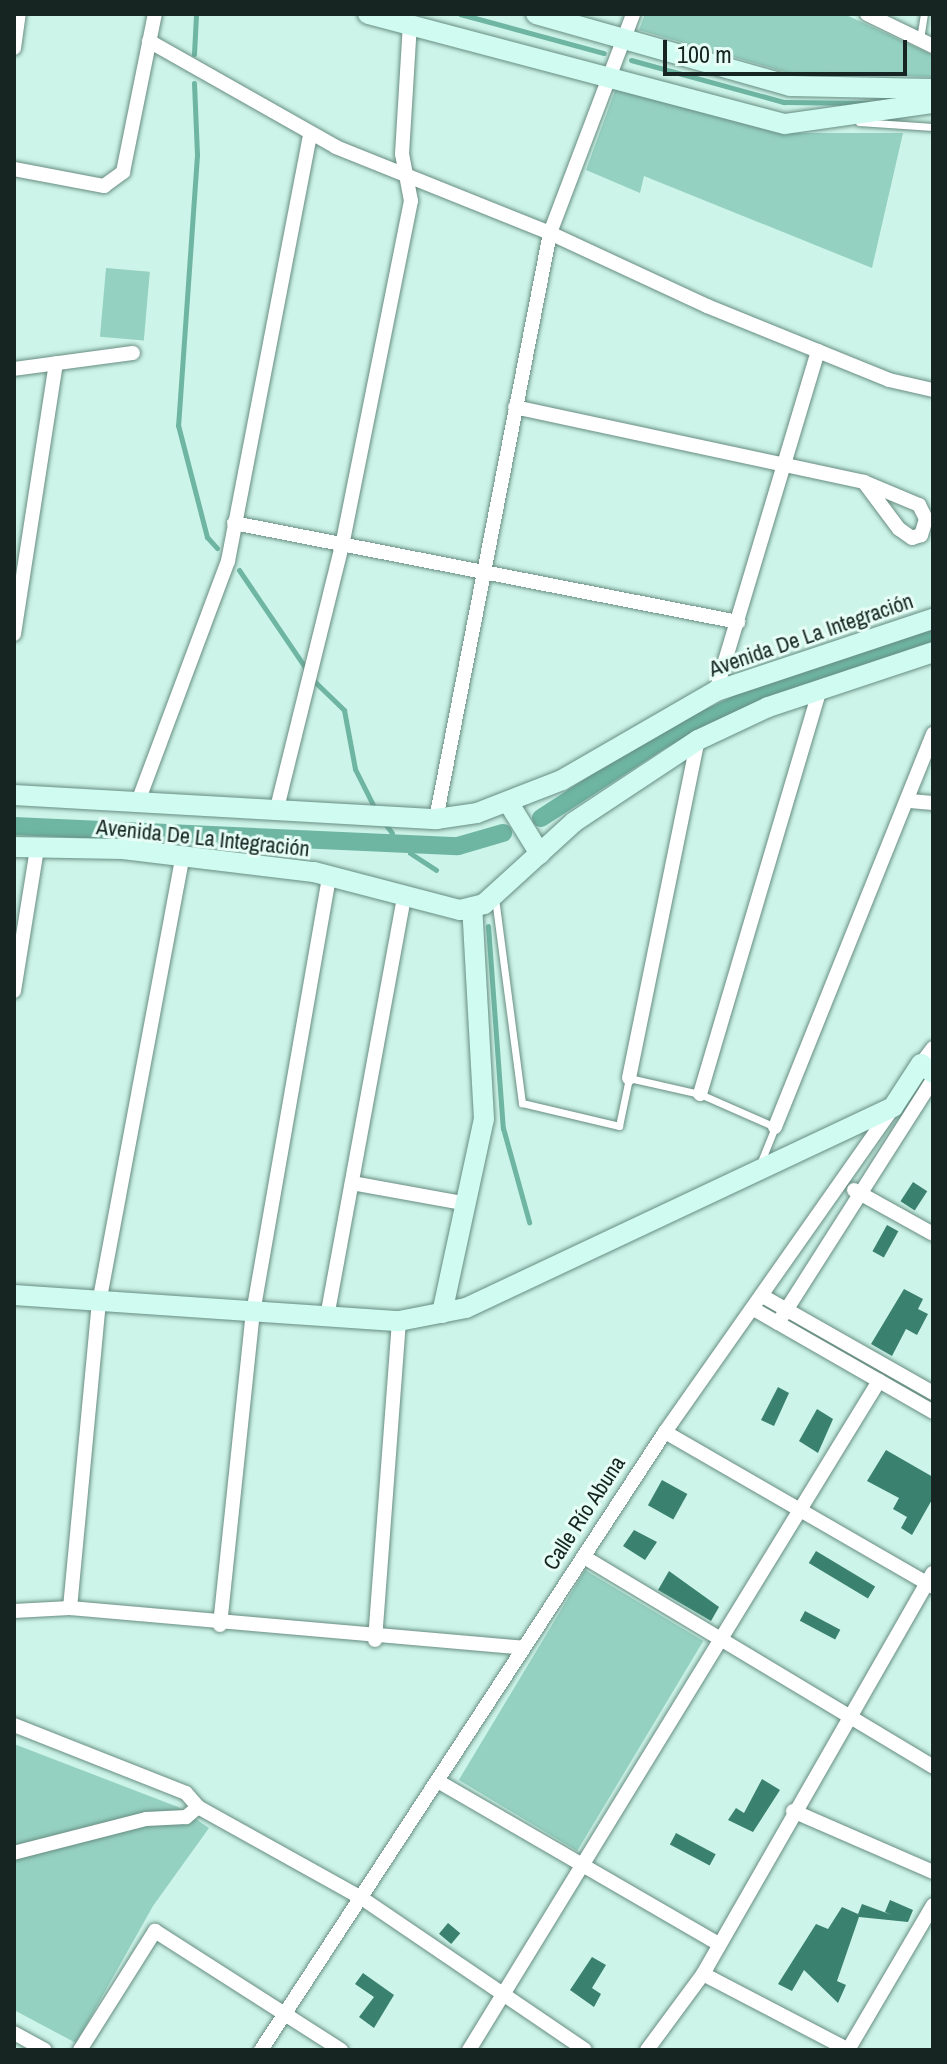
<!DOCTYPE html>
<meta charset="utf-8">
<style>
body{margin:0}
#map{position:relative;width:947px;height:2064px;overflow:hidden;background:#cdf4e8;font-family:"Archivo Narrow",sans-serif}
div>[style]{position:absolute}
[style*='--x']{left:calc(var(--x)*1px);top:calc(var(--y)*1px);width:calc(var(--w)*1px);rotate:calc(var(--a)*1deg)}
.green>*{inset:0;background:#95d1c0;transform-origin:0 0}
.stream>*{height:5px;margin:-2.5px;padding:0 2.5px;transform-origin:2.5px;border-radius:2.5px;background:#6eb5a2}
.canal>*{height:18px;margin:-9px;padding:0 9px;transform-origin:9px;border-radius:9px;background:#6eb5a2}
.building>*{inset:0;background:#3a816f;transform-origin:0 0}
.roads{filter:drop-shadow(0 0 2px #688d82) drop-shadow(0 0 2px #688d82)}
.lane>*{height:7px;margin:-3.5px;padding:0 3.5px;transform-origin:3.5px;border-radius:3.5px;background:#fff}
.street>*{height:14px;margin:-7px;padding:0 7px;transform-origin:7px;border-radius:7px;background:#fff}
.secondary>*{height:20px;margin:-10px;padding:0 10px;transform-origin:10px;border-radius:10px;background:#cffbf1}
span{translate:-50% -50%;white-space:nowrap;text-align:center;line-height:1.15;-webkit-text-stroke:6px #e6fef6;paint-order:stroke}
.street-label{font-size:22px;color:#162521}
.frame{position:absolute;inset:0;border:16px solid #162521;pointer-events:none}
.scale{position:absolute;left:663px;top:40px;width:244px;height:36px;box-sizing:border-box;border:4px solid #162521;border-top:0;padding-left:10px;font-size:24px;line-height:28px;white-space:nowrap;color:#162521;-webkit-text-stroke:6px #e6fef6;paint-order:stroke}
</style>
<div id="map">
<div class="green">
<div style="clip-path:polygon(645px 14px,844px 14px,933px 55px,933px 77px,786px 72px,639px 30px)"></div>
<div style="clip-path:polygon(616px 88px,777px 133px,903px 133px,872px 268px,644px 176px,640px 193px,586px 170px)"></div>
<div style="left:106px;top:268px;width:44px;height:69px;rotate:5deg"></div>
<div style="left:585px;top:1570px;width:138px;height:245px;rotate:31deg"></div>
<div style="clip-path:polygon(14px 1744px,178px 1807px,209px 1828px,153px 1906px,76px 2043px,14px 2010px)"></div>
</div>
<div class="stream">
<div style="--x:460;--y:14;--w:149;--a:15.2"></div>
<div style="--x:194;--y:54;--w:40;--a:-87.1"></div>
<div style="--x:631;--y:60;--w:159;--a:15.4"></div>
<div style="--x:784;--y:102;--w:84;--a:0.7"></div>
<div style="--x:194;--y:83;--w:72;--a:87.6"></div>
<div style="--x:197;--y:155;--w:271;--a:94"></div>
<div style="--x:178;--y:425;--w:116;--a:75.5"></div>
<div style="--x:207;--y:537;--w:15;--a:48"></div>
<div style="--x:239;--y:570;--w:121;--a:55.8"></div>
<div style="--x:312;--y:679;--w:45;--a:44.1"></div>
<div style="--x:344;--y:710;--w:60;--a:79.4"></div>
<div style="--x:355;--y:769;--w:45;--a:63.4"></div>
<div style="--x:383;--y:821;--w:15;--a:53"></div>
<div style="--x:410;--y:853;--w:31;--a:33"></div>
<div style="--x:488;--y:926;--w:203;--a:85.8"></div>
<div style="--x:503;--y:1128;--w:98;--a:74.5"></div>
</div>
<div class="canal">
<div style="--x:541;--y:818;--w:145;--a:-32.9"></div>
<div style="--x:663;--y:739;--w:85;--a:-25.1"></div>
<div style="--x:740;--y:703;--w:204;--a:-18.9"></div>
<div style="--x:14;--y:826;--w:444;--a:2.6"></div>
<div style="--x:458;--y:846;--w:47;--a:-16.1"></div>
</div>
<div class="building">
<div style="left:913px;top:1182px;width:17px;height:23px;rotate:33deg"></div>
<div style="left:887px;top:1225px;width:13px;height:30px;rotate:29deg"></div>
<div style="clip-path:polygon(904px 1289px,923px 1299px,918px 1309px,928px 1314px,917px 1335px,906px 1329px,892px 1356px,871px 1344px)"></div>
<div style="clip-path:polygon(778px 1387px,789px 1393px,774px 1426px,761px 1420px)"></div>
<div style="clip-path:polygon(817px 1409px,833px 1419px,818px 1453px,799px 1441px)"></div>
<div style="clip-path:polygon(886px 1450px,933px 1477px,933px 1498px,912px 1535px,901px 1528px,907px 1517px,893px 1509px,899px 1498px,867px 1481px)"></div>
<div style="left:662px;top:1480px;width:29px;height:29px;rotate:29deg"></div>
<div style="clip-path:polygon(634px 1530px,657px 1542px,645px 1560px,623px 1546px)"></div>
<div style="left:816px;top:1551px;width:69px;height:14px;rotate:31deg"></div>
<div style="clip-path:polygon(669px 1571px,719px 1607px,711px 1621px,658px 1590px)"></div>
<div style="left:805px;top:1611px;width:40px;height:11px;rotate:28deg"></div>
<div style="clip-path:polygon(762px 1779px,780px 1790px,753px 1832px,728px 1820px,736px 1808px,744px 1813px)"></div>
<div style="left:676px;top:1833px;width:45px;height:13px;rotate:28deg"></div>
<div style="clip-path:polygon(890px 1900px,913px 1910px,908px 1922px,859px 1917px,837px 1981px,846px 1985px,838px 2003px,804px 1970px,792px 1991px,778px 1984px,816px 1924px,828px 1929px,842px 1907px,858px 1914px,862px 1904px,892px 1915px,885px 1912px)"></div>
<div style="left:448px;top:1923px;width:16px;height:14px;rotate:40deg"></div>
<div style="clip-path:polygon(592px 1957px,606px 1965px,592px 1988px,601px 1994px,594px 2007px,570px 1990px)"></div>
<div style="clip-path:polygon(363px 1973px,394px 1995px,374px 2028px,359px 2017px,374px 1997px,355px 1984px)"></div>
</div>
<div class="roads">
<div class="lane">
<div style="--x:920;--y:39;--w:25;--a:-81"></div>
<div style="--x:859;--y:122;--w:74;--a:3.9"></div>
<div style="--x:495;--y:898;--w:207;--a:82.5"></div>
<div style="--x:522;--y:1103;--w:100;--a:13.3"></div>
<div style="--x:619;--y:1126;--w:49;--a:-78.2"></div>
<div style="--x:629;--y:1078;--w:73;--a:12.7"></div>
<div style="--x:700;--y:1094;--w:82;--a:23.7"></div>
<div style="--x:775;--y:1127;--w:40;--a:112"></div>
</div>
<div class="street">
<div style="--x:867;--y:14;--w:73;--a:25.9"></div>
<div style="--x:149;--y:41;--w:215;--a:29.5"></div>
<div style="--x:336;--y:147;--w:231;--a:21.9"></div>
<div style="--x:550;--y:233;--w:173;--a:24.9"></div>
<div style="--x:707;--y:306;--w:196;--a:22.1"></div>
<div style="--x:889;--y:380;--w:45;--a:12.8"></div>
<div style="--x:14;--y:48;--w:34;--a:-82"></div>
<div style="--x:14;--y:169;--w:92;--a:10.7"></div>
<div style="--x:104;--y:186;--w:24;--a:-36"></div>
<div style="--x:123;--y:172;--w:161;--a:-78.6"></div>
<div style="--x:14;--y:369;--w:120;--a:-7.7"></div>
<div style="--x:515;--y:407;--w:357;--a:12.1"></div>
<div style="--x:864;--y:482;--w:60;--a:22.7"></div>
<div style="--x:919;--y:505;--w:16;--a:63"></div>
<div style="--x:926;--y:519;--w:17;--a:107"></div>
<div style="--x:921;--y:535;--w:9;--a:162"></div>
<div style="--x:912;--y:538;--w:16;--a:-145"></div>
<div style="--x:899;--y:529;--w:59;--a:-126.7"></div>
<div style="--x:234;--y:523;--w:514;--a:11.11"></div>
<div style="--x:14;--y:634;--w:274;--a:-81.2"></div>
<div style="--x:716;--y:691;--w:355;--a:-73.3"></div>
<div style="--x:139;--y:799;--w:254;--a:-69.5"></div>
<div style="--x:228;--y:561;--w:435;--a:-79.1"></div>
<div style="--x:910;--y:801;--w:23;--a:5"></div>
<div style="--x:276;--y:812;--w:274;--a:-76.1"></div>
<div style="--x:342;--y:546;--w:352;--a:-78.7"></div>
<div style="--x:411;--y:201;--w:48;--a:-100.8"></div>
<div style="--x:402;--y:154;--w:130;--a:-86.5"></div>
<div style="--x:436;--y:819;--w:597;--a:-78.99"></div>
<div style="--x:550;--y:233;--w:234;--a:-69.2"></div>
<div style="--x:14;--y:991;--w:144;--a:-80.8"></div>
<div style="--x:921;--y:1064;--w:20;--a:-53"></div>
<div style="--x:629;--y:1078;--w:345;--a:-78.5"></div>
<div style="--x:700;--y:1094;--w:423;--a:-73.5"></div>
<div style="--x:775;--y:1127;--w:424;--a:-68.1"></div>
<div style="--x:352;--y:1183;--w:117;--a:10.3"></div>
<div style="--x:854;--y:1190;--w:90;--a:29.1"></div>
<div style="--x:766;--y:1298;--w:192;--a:29.6"></div>
<div style="--x:757;--y:1311;--w:203;--a:29.8"></div>
<div style="--x:327;--y:1317;--w:425;--a:-79.6"></div>
<div style="--x:778;--y:1323;--w:288;--a:-57.5"></div>
<div style="--x:665;--y:1432;--w:310;--a:30"></div>
<div style="--x:584;--y:1557;--w:407;--a:31"></div>
<div style="--x:70;--y:1608;--w:306;--a:-84.6"></div>
<div style="--x:99;--y:1303;--w:455;--a:-79.4"></div>
<div style="--x:14;--y:1611;--w:56;--a:-3.1"></div>
<div style="--x:70;--y:1608;--w:455;--a:5"></div>
<div style="--x:220;--y:1625;--w:314;--a:-84"></div>
<div style="--x:253;--y:1313;--w:441;--a:-80.1"></div>
<div style="--x:375;--y:1640;--w:320;--a:-85.7"></div>
<div style="--x:14;--y:1725;--w:185;--a:21.6"></div>
<div style="--x:186;--y:1793;--w:18;--a:49"></div>
<div style="--x:198;--y:1807;--w:16;--a:140"></div>
<div style="--x:186;--y:1817;--w:40;--a:177.1"></div>
<div style="--x:146;--y:1819;--w:136;--a:165.6"></div>
<div style="--x:441;--y:1783;--w:321;--a:30.1"></div>
<div style="--x:198;--y:1807;--w:189;--a:29.1"></div>
<div style="--x:363;--y:1899;--w:268;--a:34.2"></div>
<div style="--x:793;--y:1811;--w:153;--a:23.5"></div>
<div style="--x:703;--y:1974;--w:165;--a:27.5"></div>
<div style="--x:14;--y:2033;--w:35;--a:29"></div>
<div style="--x:80;--y:2050;--w:141;--a:-57.8"></div>
<div style="--x:155;--y:1931;--w:221;--a:32.6"></div>
<div style="--x:261;--y:2050;--w:738;--a:-56.83"></div>
<div style="--x:665;--y:1432;--w:397;--a:-54.9"></div>
<div style="--x:469;--y:2050;--w:785;--a:-58.5"></div>
<div style="--x:647;--y:2050;--w:94;--a:-53.6"></div>
<div style="--x:703;--y:1974;--w:462;--a:-60.2"></div>
<div style="--x:848;--y:2050;--w:168;--a:-59.6"></div>
</div>
<div class="secondary">
<div style="--x:368;--y:14;--w:431;--a:14.8"></div>
<div style="--x:785;--y:124;--w:149;--a:-8.1"></div>
<div style="--x:536;--y:14;--w:264;--a:15.8"></div>
<div style="--x:790;--y:86;--w:143;--a:1.2"></div>
<div style="--x:14;--y:795;--w:423;--a:3.3"></div>
<div style="--x:436;--y:819;--w:41;--a:-8.3"></div>
<div style="--x:477;--y:813;--w:91;--a:-21.2"></div>
<div style="--x:562;--y:780;--w:178;--a:-30"></div>
<div style="--x:716;--y:691;--w:229;--a:-18.4"></div>
<div style="--x:508;--y:802;--w:61;--a:58.4"></div>
<div style="--x:14;--y:847;--w:109;--a:1.1"></div>
<div style="--x:123;--y:849;--w:192;--a:6.9"></div>
<div style="--x:314;--y:872;--w:151;--a:14.6"></div>
<div style="--x:460;--y:910;--w:25;--a:-14"></div>
<div style="--x:484;--y:904;--w:122;--a:-42.3"></div>
<div style="--x:574;--y:822;--w:149;--a:-33.5"></div>
<div style="--x:698;--y:740;--w:77;--a:-25.2"></div>
<div style="--x:768;--y:707;--w:174;--a:-18.4"></div>
<div style="--x:14;--y:1295;--w:386;--a:3.9"></div>
<div style="--x:399;--y:1321;--w:68;--a:-11"></div>
<div style="--x:466;--y:1308;--w:472;--a:-25.2"></div>
<div style="--x:893;--y:1107;--w:51;--a:-56.9"></div>
<div style="--x:921;--y:1064;--w:15;--a:37"></div>
<div style="--x:442;--y:1313;--w:198;--a:-77.8"></div>
<div style="--x:484;--y:1119;--w:212;--a:-93.2"></div>
</div>
</div>
<div class="street-label">
<span style="left:811px;top:635px;rotate:-19deg">Avenida De La Integración</span>
<span style="left:203px;top:838px;rotate:6deg">Avenida De La Integración</span>
<span style="left:584px;top:1513px;rotate:-57deg">Calle Río Abuna</span>
</div>
<div class="frame"></div>
<div class="scale">100 m</div>
</div>
